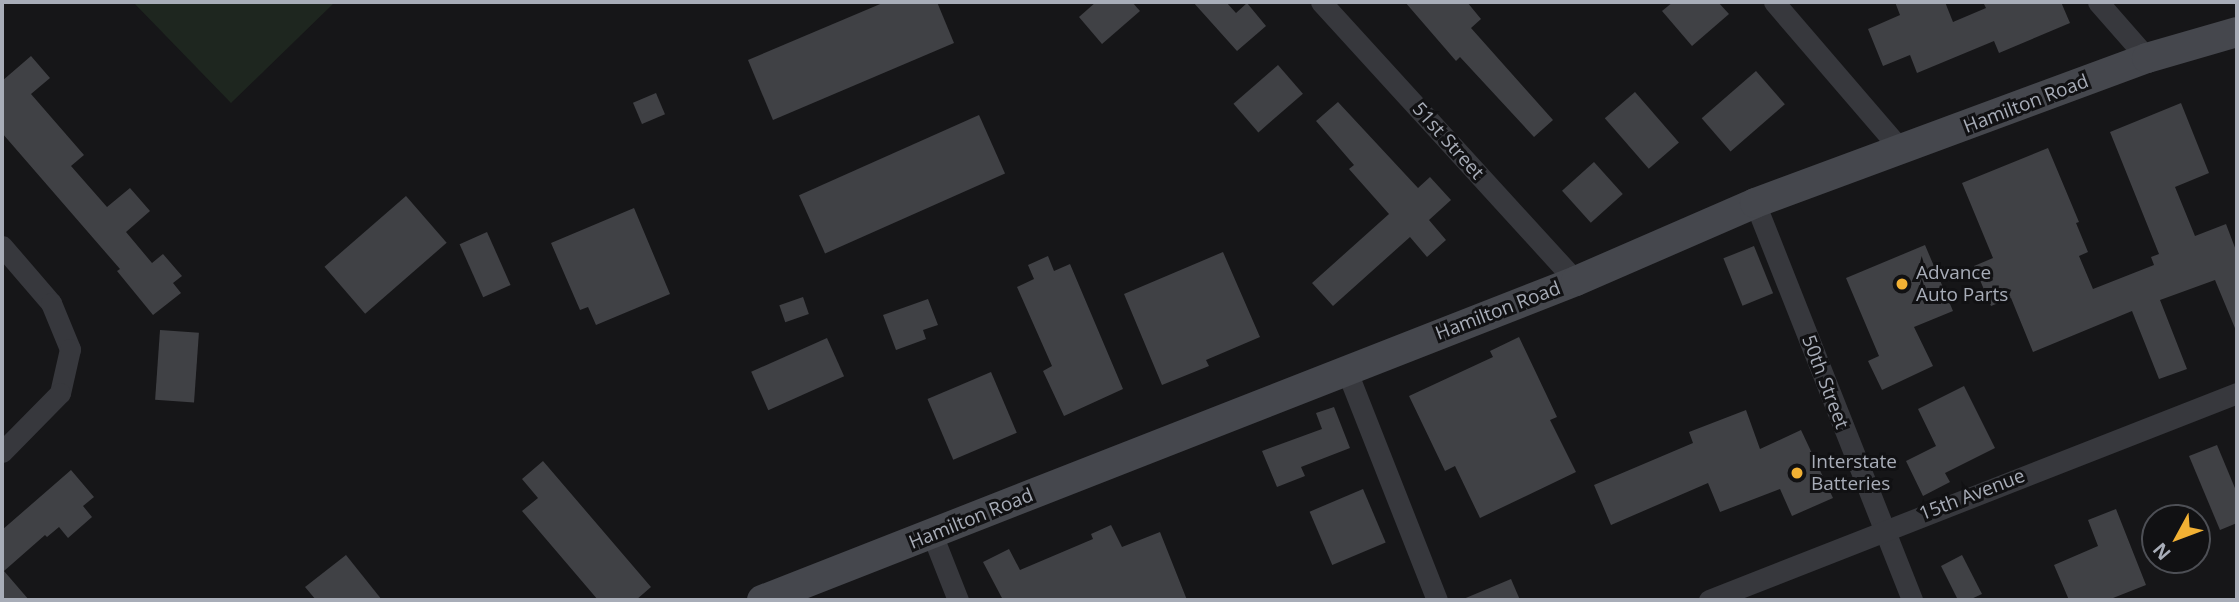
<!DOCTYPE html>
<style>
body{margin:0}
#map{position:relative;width:2239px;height:602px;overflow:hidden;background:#161618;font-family:"Open Sans",sans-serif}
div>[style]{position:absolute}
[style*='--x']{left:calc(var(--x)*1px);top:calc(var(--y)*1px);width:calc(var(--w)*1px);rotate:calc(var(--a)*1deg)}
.green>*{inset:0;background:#1e261f}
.building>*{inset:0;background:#404145;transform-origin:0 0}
.street>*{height:21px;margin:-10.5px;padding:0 10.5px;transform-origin:10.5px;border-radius:10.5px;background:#37383d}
.secondary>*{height:30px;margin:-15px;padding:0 15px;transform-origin:15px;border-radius:15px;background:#45474d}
.dots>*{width:19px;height:19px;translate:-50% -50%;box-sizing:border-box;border:4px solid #111113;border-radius:50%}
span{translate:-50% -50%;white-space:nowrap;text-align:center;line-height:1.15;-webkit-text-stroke:6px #111113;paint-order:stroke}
.street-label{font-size:19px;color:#a8adb8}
.poi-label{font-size:19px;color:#a8adb8}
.left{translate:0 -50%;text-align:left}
.frame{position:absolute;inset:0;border:4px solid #a8adb8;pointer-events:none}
.north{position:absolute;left:2141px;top:504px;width:70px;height:70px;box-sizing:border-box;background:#111113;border:2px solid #4d4f55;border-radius:50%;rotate:229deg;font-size:19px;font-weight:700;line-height:28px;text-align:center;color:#a8adb8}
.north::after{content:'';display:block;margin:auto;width:24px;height:32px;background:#f2b134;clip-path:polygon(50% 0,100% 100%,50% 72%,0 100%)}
</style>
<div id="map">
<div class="green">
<div style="clip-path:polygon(133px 2px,335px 2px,231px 103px)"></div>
</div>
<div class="building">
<div style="clip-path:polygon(885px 2px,937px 2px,954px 43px,773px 120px,748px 60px)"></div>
<div style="clip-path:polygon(1096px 2px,1132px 2px,1140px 11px,1102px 44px,1079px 17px)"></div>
<div style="clip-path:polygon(1193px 2px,1226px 2px,1236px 13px,1247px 3px,1266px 26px,1237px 51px)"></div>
<div style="clip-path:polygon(1405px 2px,1467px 2px,1481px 19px,1471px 28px,1553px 120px,1534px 137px,1460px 57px,1456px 61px)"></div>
<div style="clip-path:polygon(1673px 2px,1718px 2px,1729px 14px,1692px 46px,1662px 11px)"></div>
<div style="clip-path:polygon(1895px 2px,1945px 2px,1953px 22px,1986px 8px,1983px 2px,2061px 2px,2070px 23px,1999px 53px,1994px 41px,1917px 73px,1910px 55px,1883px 66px,1868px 29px,1900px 15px)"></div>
<div style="clip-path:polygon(31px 56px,50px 78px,31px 94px,84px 155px,71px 166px,107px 207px,130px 188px,150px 211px,126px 232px,152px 263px,163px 254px,182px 276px,173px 283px,181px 293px,153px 315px,117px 271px,120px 269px,2px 133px,2px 81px)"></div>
<div style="left:1278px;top:65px;width:38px;height:59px;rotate:49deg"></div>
<div style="left:1756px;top:71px;width:44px;height:72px;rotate:49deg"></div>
<div style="left:1635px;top:92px;width:67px;height:40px;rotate:49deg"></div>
<div style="left:656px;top:93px;width:23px;height:25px;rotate:67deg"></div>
<div style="clip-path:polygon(1338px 102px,1418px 188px,1430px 177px,1451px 200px,1429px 220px,1446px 240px,1427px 257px,1410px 237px,1333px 306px,1312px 283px,1389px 214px,1349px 169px,1354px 165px,1316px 121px)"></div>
<div style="clip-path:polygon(2181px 103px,2209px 173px,2175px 187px,2195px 236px,2226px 224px,2237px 253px,2237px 333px,2215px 280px,2160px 300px,2187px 369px,2159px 379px,2132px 311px,2033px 352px,2011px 298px,1991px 306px,1974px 266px,1993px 258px,1962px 183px,2048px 148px,2079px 222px,2076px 223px,2088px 252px,2079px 256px,2093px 289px,2154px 265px,2151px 257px,2159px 254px,2110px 132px)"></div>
<div style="left:979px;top:115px;width:64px;height:197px;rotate:66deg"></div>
<div style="left:1594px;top:162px;width:43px;height:43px;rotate:48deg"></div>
<div style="left:406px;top:196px;width:62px;height:108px;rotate:49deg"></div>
<div style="clip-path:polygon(634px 208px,670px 294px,596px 325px,588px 307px,580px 310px,551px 243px)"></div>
<div style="left:487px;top:232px;width:58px;height:30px;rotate:66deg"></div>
<div style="clip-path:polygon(1925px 245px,1953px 311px,1914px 327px,1933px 366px,1882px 390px,1868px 361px,1879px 356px,1846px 278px)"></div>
<div style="left:1754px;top:246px;width:51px;height:33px;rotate:68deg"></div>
<div style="clip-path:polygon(1223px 252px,1260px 337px,1206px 360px,1209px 366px,1162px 385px,1124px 294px)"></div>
<div style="clip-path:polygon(1048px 256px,1054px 271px,1070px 264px,1123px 389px,1064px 416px,1043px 371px,1052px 366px,1017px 287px,1034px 279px,1028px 265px)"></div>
<div style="left:803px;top:297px;width:18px;height:25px;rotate:71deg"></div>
<div style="clip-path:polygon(928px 299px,938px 325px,923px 330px,926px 339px,896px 350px,883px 315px)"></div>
<div style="left:160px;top:330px;width:39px;height:70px;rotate:4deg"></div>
<div style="clip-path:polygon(1519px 337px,1557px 417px,1550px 420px,1576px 472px,1480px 518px,1455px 466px,1445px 471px,1409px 396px,1493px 357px,1490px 351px)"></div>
<div style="left:827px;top:338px;width:42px;height:83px;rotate:66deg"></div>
<div style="left:991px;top:372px;width:66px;height:69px;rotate:67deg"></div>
<div style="clip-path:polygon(1964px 386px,1995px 448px,1945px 473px,1950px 482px,1923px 496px,1906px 461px,1936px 446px,1918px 409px)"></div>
<div style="clip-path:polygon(1334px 407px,1350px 448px,1301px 467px,1305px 476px,1277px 487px,1262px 451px,1322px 429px,1316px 413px)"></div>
<div style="clip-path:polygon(1746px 410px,1760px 449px,1801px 430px,1833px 498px,1792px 516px,1780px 489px,1720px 512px,1708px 483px,1611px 525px,1594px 485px,1693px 443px,1689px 432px)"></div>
<div style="clip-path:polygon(2217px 445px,2237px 493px,2237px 523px,2220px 530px,2189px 456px)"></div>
<div style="clip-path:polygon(543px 461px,651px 587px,636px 600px,598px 600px,522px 511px,538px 498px,522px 479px)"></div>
<div style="clip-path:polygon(71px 470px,94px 497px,83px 506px,92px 517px,68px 538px,59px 527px,47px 537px,45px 535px,4px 571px,29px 600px,2px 600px,2px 530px)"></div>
<div style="left:1363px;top:489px;width:58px;height:58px;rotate:67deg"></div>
<div style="clip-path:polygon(2116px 509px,2146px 585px,2108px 600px,2069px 600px,2054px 565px,2098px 546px,2088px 520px)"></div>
<div style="clip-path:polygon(1111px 525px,1122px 547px,1160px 532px,1187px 600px,1003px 600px,983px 562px,1009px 549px,1020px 570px,1093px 539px,1091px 534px)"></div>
<div style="clip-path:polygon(346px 555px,382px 600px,316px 600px,305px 587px)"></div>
<div style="clip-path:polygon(1962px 555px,1982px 594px,1969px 600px,1958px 600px,1941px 566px)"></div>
<div style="clip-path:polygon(1511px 579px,1520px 600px,1461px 600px)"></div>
</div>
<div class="street">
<div style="--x:1321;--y:2;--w:378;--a:47.6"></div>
<div style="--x:1774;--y:2;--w:196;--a:49.3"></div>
<div style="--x:2098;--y:2;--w:74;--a:48.8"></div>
<div style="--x:1755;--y:203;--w:427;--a:68.4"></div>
<div style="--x:2;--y:246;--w:75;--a:49.3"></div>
<div style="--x:51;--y:303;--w:50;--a:67.6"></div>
<div style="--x:70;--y:349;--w:45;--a:102.8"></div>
<div style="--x:60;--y:393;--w:83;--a:134.5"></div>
<div style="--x:1346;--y:369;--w:248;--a:68.5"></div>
<div style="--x:932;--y:534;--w:71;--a:68.5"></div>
<div style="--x:1709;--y:600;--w:567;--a:-21.41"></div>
</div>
<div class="secondary">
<div style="--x:762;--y:600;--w:874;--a:-21.4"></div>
<div style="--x:1576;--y:281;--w:195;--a:-23.5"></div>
<div style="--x:1755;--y:203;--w:418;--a:-20.3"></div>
<div style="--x:2147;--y:58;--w:94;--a:-16.1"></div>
</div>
<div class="dots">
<div style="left:1902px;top:284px;background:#f2b134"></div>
<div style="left:1797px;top:473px;background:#f2b134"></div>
</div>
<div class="street-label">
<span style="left:2026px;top:104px;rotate:-21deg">Hamilton Road</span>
<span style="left:1448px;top:141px;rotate:48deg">51st Street</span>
<span style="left:1498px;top:311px;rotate:-21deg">Hamilton Road</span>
<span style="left:1825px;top:382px;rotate:69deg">50th Street</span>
<span style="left:1972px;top:495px;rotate:-21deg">15th Avenue</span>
<span style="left:971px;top:519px;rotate:-22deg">Hamilton Road</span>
</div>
<div class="poi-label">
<span class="left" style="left:1916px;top:284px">Advance<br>Auto Parts</span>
<span class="left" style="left:1811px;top:473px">Interstate<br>Batteries</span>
</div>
<div class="frame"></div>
<div class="north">N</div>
</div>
